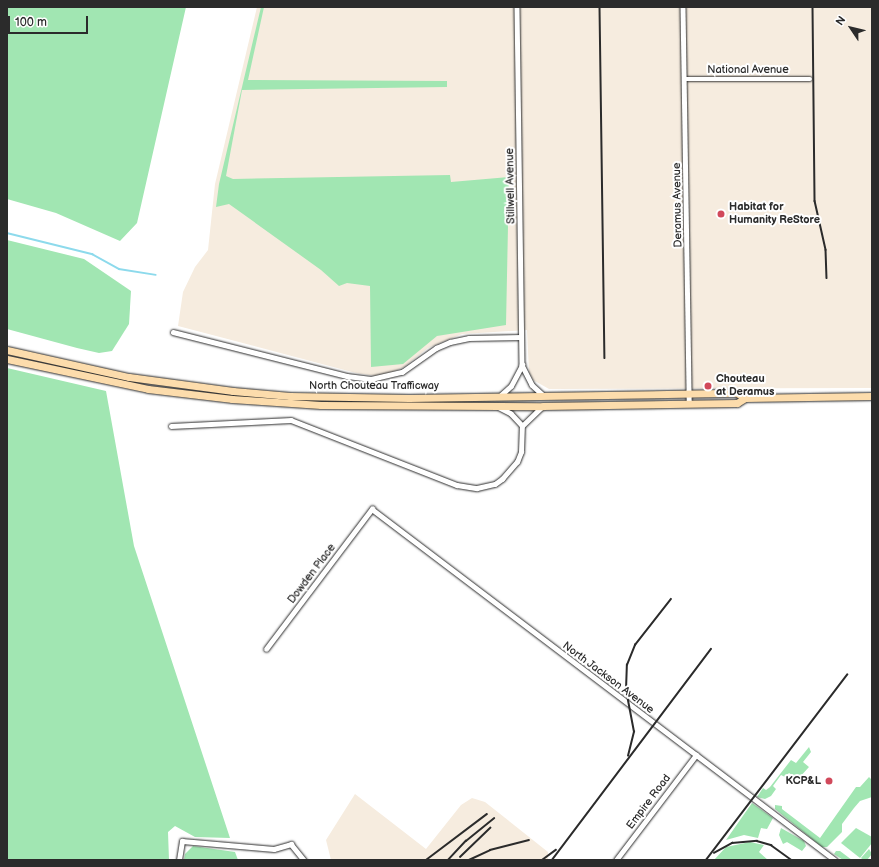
<!DOCTYPE html>
<style>
body{margin:0}
#map{position:relative;width:879px;height:867px;overflow:hidden;background:#fff;font-family:"Balsamiq Sans",sans-serif}
div>[style]{position:absolute}
[style*='--x']{left:calc(var(--x)*1px);top:calc(var(--y)*1px);width:calc(var(--w)*1px);rotate:calc(var(--a)*1deg)}
.built>*{inset:0;background:#f6ecdf}
.green>*{inset:0;background:#a1e6b2}
.stream>*{height:1.5px;margin:-0.75px;padding:0 0.75px;transform-origin:0.75px;border-radius:0.75px;background:#8ddaec}
.roads{filter:drop-shadow(0 0 1px #2b2b2b) drop-shadow(0 0 1px #2b2b2b)}
.minor>*{height:4.5px;margin:-2.25px;padding:0 2.25px;transform-origin:2.25px;border-radius:2.25px;background:#fff}
.primary>*{height:7px;margin:-3.5px;padding:0 3.5px;transform-origin:3.5px;border-radius:3.5px;background:#fcdcac}
.rail>*{height:1.5px;margin:-0.75px;padding:0 0.75px;transform-origin:0.75px;border-radius:0.75px;background:#2b2b2b}
.dots>*{width:11px;height:11px;translate:-50% -50%;box-sizing:border-box;border:2px solid #fff;border-radius:50%}
span{translate:-50% -50%;white-space:nowrap;text-align:center;line-height:1.15;-webkit-text-stroke:4px #fff;paint-order:stroke}
.street-label{font-size:11px;color:#2b2b2b}
.poi-label{font-size:11px;color:#2b2b2b;font-weight:700}
.left{translate:0 -50%;text-align:left}
.right{translate:-100% -50%;text-align:right}
.frame{position:absolute;inset:0;border:8px solid #2b2b2b;pointer-events:none}
.north{position:absolute;left:831px;top:8px;width:40px;height:40px;-webkit-text-stroke:3px #fff;paint-order:stroke;rotate:305deg;font-size:11px;font-weight:700;line-height:16px;text-align:center;color:#2b2b2b}
.north::after{content:'';display:block;margin:auto;width:14px;height:18px;background:#2b2b2b;clip-path:polygon(50% 0,100% 100%,50% 72%,0 100%)}
.scale{position:absolute;left:8px;top:16px;width:80px;height:18px;box-sizing:border-box;border:2px solid #2b2b2b;border-top:0;padding-left:5px;font-size:12px;line-height:14px;white-space:nowrap;color:#2b2b2b;-webkit-text-stroke:3px #fff;paint-order:stroke}
</style>
<div id="map">
<div class="built">
<div style="clip-path:polygon(257px 7px,872px 7px,872px 388px,549px 389px,533px 380px,529px 372px,527px 330px,462px 334px,428px 348px,404px 367px,390px 373px,376px 376px,356px 373px,178px 326px,183px 292px,195px 267px,208px 250px,215px 184px)"></div>
<div style="clip-path:polygon(355px 794px,426px 849px,461px 805px,472px 798px,485px 802px,548px 852px,548px 860px,331px 860px,326px 840px)"></div>
</div>
<div class="green">
<div style="clip-path:polygon(7px 7px,186px 7px,137px 223px,120px 241px,56px 213px,7px 199px)"></div>
<div style="clip-path:polygon(261px 7px,264px 7px,248px 80px,447px 81px,447px 87px,242px 90px,226px 176px,233px 179px,450px 175px,451px 182px,509px 177px,506px 325px,437px 336px,403px 364px,371px 367px,370px 286px,347px 283px,339px 286px,321px 270px,229px 204px,216px 207px,219px 184px)"></div>
<div style="clip-path:polygon(7px 240px,84px 259px,131px 291px,129px 324px,112px 351px,99px 353px,77px 348px,7px 329px)"></div>
<div style="clip-path:polygon(7px 368px,106px 391px,134px 546px,230px 838px,195px 837px,175px 826px,168px 832px,169px 860px,7px 860px)"></div>
<div style="clip-path:polygon(809px 747px,811px 752px,803px 762px,809px 767px,798px 779px,789px 773px,785px 777px,781px 775px,773px 786px,776px 789px,771px 796px,765px 799px,757px 797px,763px 788px,766px 790px,770px 787px,791px 760px,796px 763px)"></div>
<div style="clip-path:polygon(869px 777px,872px 780px,872px 797px,860px 801px,854px 808px,842px 824px,842px 832px,827px 847px,822px 847px,775px 809px,775px 805px,782px 806px,782px 809px,820px 838px,856px 787px,860px 787px)"></div>
<div style="clip-path:polygon(752px 803px,773px 818px,767px 829px,761px 828px,758px 838px,744px 835px,726px 840px)"></div>
<div style="clip-path:polygon(781px 828px,804px 841px,806px 846px,802px 851px,787px 842px,783px 844px,779px 835px)"></div>
<div style="clip-path:polygon(856px 828px,872px 837px,872px 843px,860px 858px,841px 843px)"></div>
<div style="clip-path:polygon(750px 842px,764px 845px,759px 852px,768px 860px,714px 860px,726px 847px)"></div>
<div style="clip-path:polygon(193px 846px,235px 852px,238px 860px,184px 860px,185px 854px)"></div>
<div style="clip-path:polygon(869px 849px,872px 854px,867px 860px,863px 860px,861px 858px)"></div>
<div style="clip-path:polygon(836px 851px,840px 851px,852px 860px,843px 860px,834px 854px)"></div>
</div>
<div class="stream">
<div style="--x:7;--y:233;--w:88;--a:13.9"></div>
<div style="--x:92;--y:254;--w:31;--a:29"></div>
<div style="--x:119;--y:269;--w:37;--a:9"></div>
</div>
<div class="roads">
<div class="minor">
<div style="--x:517;--y:7;--w:358;--a:89.2"></div>
<div style="--x:522;--y:365;--w:22;--a:63"></div>
<div style="--x:532;--y:385;--w:15;--a:42"></div>
<div style="--x:683;--y:7;--w:396;--a:89.1"></div>
<div style="--x:685;--y:79;--w:125;--a:0"></div>
<div style="--x:173;--y:332;--w:179;--a:14.2"></div>
<div style="--x:347;--y:376;--w:24;--a:7"></div>
<div style="--x:371;--y:379;--w:32;--a:-13"></div>
<div style="--x:402;--y:372;--w:42;--a:-35.2"></div>
<div style="--x:436;--y:348;--w:15;--a:-23"></div>
<div style="--x:450;--y:342;--w:19;--a:-12"></div>
<div style="--x:469;--y:338;--w:52;--a:-1.1"></div>
<div style="--x:501;--y:395;--w:13;--a:-42"></div>
<div style="--x:511;--y:386;--w:24;--a:-62"></div>
<div style="--x:171;--y:426;--w:120;--a:-2.9"></div>
<div style="--x:291;--y:420;--w:178;--a:21.4"></div>
<div style="--x:457;--y:485;--w:20;--a:9"></div>
<div style="--x:477;--y:488;--w:18;--a:-13"></div>
<div style="--x:495;--y:484;--w:9;--a:-36"></div>
<div style="--x:502;--y:479;--w:23;--a:-49"></div>
<div style="--x:517;--y:462;--w:11;--a:-68"></div>
<div style="--x:521;--y:452;--w:26;--a:-88"></div>
<div style="--x:522;--y:426;--w:16;--a:-133"></div>
<div style="--x:511;--y:414;--w:16;--a:-153"></div>
<div style="--x:522;--y:426;--w:28;--a:-44"></div>
<div style="--x:266;--y:649;--w:176;--a:-52.9"></div>
<div style="--x:372;--y:509;--w:581;--a:37.17"></div>
<div style="--x:179;--y:860;--w:19;--a:-81"></div>
<div style="--x:182;--y:841;--w:92;--a:5"></div>
<div style="--x:274;--y:849;--w:18;--a:-16"></div>
<div style="--x:291;--y:844;--w:21;--a:51"></div>
<div style="--x:616;--y:860;--w:132;--a:-52.7"></div>
</div>
<div class="primary">
<div style="--x:7;--y:350;--w:125;--a:12.5"></div>
<div style="--x:129;--y:377;--w:105;--a:7.7"></div>
<div style="--x:233;--y:391;--w:57;--a:5"></div>
<div style="--x:290;--y:396;--w:119;--a:1"></div>
<div style="--x:409;--y:398;--w:328;--a:-0.9"></div>
<div style="--x:737;--y:393;--w:9;--a:32"></div>
<div style="--x:7;--y:359;--w:144;--a:12"></div>
<div style="--x:148;--y:389;--w:85;--a:6.8"></div>
<div style="--x:232;--y:399;--w:89;--a:3.9"></div>
<div style="--x:321;--y:405;--w:222;--a:0.3"></div>
<div style="--x:543;--y:406;--w:194;--a:-0.9"></div>
<div style="--x:737;--y:403;--w:9;--a:-32"></div>
<div style="--x:745;--y:398;--w:127;--a:-0.9"></div>
</div>
</div>
<div class="rail">
<div style="--x:600;--y:7;--w:351;--a:89.2"></div>
<div style="--x:813;--y:7;--w:194;--a:89.4"></div>
<div style="--x:815;--y:201;--w:50;--a:77.3"></div>
<div style="--x:826;--y:250;--w:28;--a:88"></div>
<div style="--x:628;--y:756;--w:25;--a:-76"></div>
<div style="--x:634;--y:732;--w:43;--a:-100.8"></div>
<div style="--x:626;--y:690;--w:25;--a:-88"></div>
<div style="--x:627;--y:665;--w:22;--a:-68"></div>
<div style="--x:635;--y:645;--w:58;--a:-52"></div>
<div style="--x:714;--y:853;--w:21;--a:-29"></div>
<div style="--x:732;--y:843;--w:25;--a:-5"></div>
<div style="--x:757;--y:841;--w:15;--a:16"></div>
<div style="--x:771;--y:845;--w:26;--a:36"></div>
<div style="--x:460;--y:857;--w:42;--a:-44"></div>
<div style="--x:426;--y:860;--w:76;--a:-37"></div>
<div style="--x:448;--y:860;--w:26;--a:-47"></div>
<div style="--x:466;--y:841;--w:36;--a:-39"></div>
<div style="--x:469;--y:860;--w:23;--a:-25"></div>
<div style="--x:490;--y:850;--w:40;--a:-14.4"></div>
<div style="--x:542;--y:860;--w:17;--a:-36"></div>
<div style="--x:552;--y:860;--w:264;--a:-53"></div>
<div style="--x:706;--y:860;--w:233;--a:-52.7"></div>
</div>
<div class="dots">
<div style="left:721px;top:214px;background:#d1495b"></div>
<div style="left:708px;top:386px;background:#d1495b"></div>
<div style="left:829px;top:781px;background:#d1495b"></div>
</div>
<div class="street-label">
<span style="left:748px;top:70px">National Avenue</span>
<span style="left:511px;top:186px;rotate:-91deg">Stillwell Avenue</span>
<span style="left:678px;top:205px;rotate:-91deg">Deramus Avenue</span>
<span style="left:374px;top:386px">North Chouteau Trafficway</span>
<span style="left:312px;top:574px;rotate:-53deg">Dowden Place</span>
<span style="left:608px;top:678px;rotate:37deg">North Jackson Avenue</span>
<span style="left:649px;top:802px;rotate:-53deg">Empire Road</span>
</div>
<div class="poi-label">
<span class="left" style="left:729px;top:214px">Habitat for<br>Humanity ReStore</span>
<span class="left" style="left:716px;top:386px">Chouteau<br>at Deramus</span>
<span class="right" style="left:821px;top:781px">KCP&amp;L</span>
</div>
<div class="frame"></div>
<div class="north">N</div>
<div class="scale">100 m</div>
</div>
